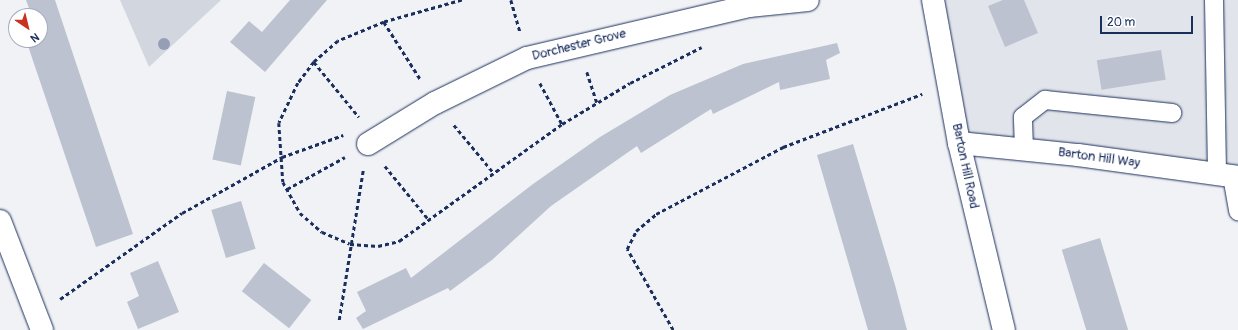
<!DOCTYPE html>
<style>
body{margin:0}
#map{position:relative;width:1238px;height:330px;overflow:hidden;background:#f1f2f5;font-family:Pangolin,sans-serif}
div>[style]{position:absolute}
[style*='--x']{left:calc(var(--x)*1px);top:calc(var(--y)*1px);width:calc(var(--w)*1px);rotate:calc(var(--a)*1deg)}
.built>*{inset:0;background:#e1e4ea}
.green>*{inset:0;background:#d2d6df}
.building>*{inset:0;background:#bcc2d0;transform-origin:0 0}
.path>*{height:2.5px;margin-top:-1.25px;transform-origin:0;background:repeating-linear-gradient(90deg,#1b2f5e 0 4px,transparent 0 7px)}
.roads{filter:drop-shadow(0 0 1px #1b2f5e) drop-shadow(0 0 1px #1b2f5e)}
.service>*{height:18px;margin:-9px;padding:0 9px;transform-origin:9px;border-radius:9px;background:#fff}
.minor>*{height:22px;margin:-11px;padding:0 11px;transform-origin:11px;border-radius:11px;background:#fff}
.tertiary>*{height:22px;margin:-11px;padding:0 11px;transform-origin:11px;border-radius:11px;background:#fff}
.trees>*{width:12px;height:12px;margin:-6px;border-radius:50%;background:#959eb4}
span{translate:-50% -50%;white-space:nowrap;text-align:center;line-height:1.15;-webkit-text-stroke:3.5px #fff;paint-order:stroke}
.street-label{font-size:13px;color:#1b2f5e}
.north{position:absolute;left:8px;top:8px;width:40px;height:40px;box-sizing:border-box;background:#fff;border:1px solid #a4acbf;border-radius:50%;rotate:145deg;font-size:11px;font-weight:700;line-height:16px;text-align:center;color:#1b2f5e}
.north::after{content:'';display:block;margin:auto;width:14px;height:18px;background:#c8321e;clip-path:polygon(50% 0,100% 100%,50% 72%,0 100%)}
.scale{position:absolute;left:1100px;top:16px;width:93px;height:18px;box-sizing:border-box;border:2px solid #1b2f5e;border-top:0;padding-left:5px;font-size:12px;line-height:14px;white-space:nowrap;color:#1b2f5e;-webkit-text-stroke:3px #fff;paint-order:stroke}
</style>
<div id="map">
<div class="built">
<div style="clip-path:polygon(933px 0,1238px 0,1238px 177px,959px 143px)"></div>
</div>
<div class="green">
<div style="clip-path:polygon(120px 0,221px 0,149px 67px)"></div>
</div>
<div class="building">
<div style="clip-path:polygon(26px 0,55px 0,133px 234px,96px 247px,26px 40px,40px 40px,40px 16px,18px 15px,30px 11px)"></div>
<div style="clip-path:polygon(290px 0,327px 0,265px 72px,230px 42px,249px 21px,262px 32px)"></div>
<div style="clip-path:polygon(1003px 0,1024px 0,1038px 33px,1005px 47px,988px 6px)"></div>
<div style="clip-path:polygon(837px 43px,840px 53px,826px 60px,830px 79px,780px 90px,779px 82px,713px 114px,711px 109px,641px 153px,637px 146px,551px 206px,492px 260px,450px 291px,448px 288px,363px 329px,356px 318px,366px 311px,357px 292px,406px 268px,411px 278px,533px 184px,600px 137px,670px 95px,743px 64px)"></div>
<div style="left:1161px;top:50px;width:30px;height:65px;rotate:81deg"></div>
<div style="left:227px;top:91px;width:29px;height:70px;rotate:12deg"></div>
<div style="clip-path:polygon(853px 144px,895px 285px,907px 330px,868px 330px,817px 155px)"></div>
<div style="left:241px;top:201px;width:50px;height:31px;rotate:73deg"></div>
<div style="left:1100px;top:238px;width:96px;height:40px;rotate:73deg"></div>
<div style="clip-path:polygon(158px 261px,179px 312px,138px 329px,127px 302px,139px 296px,130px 273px)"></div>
<div style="left:264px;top:263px;width:60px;height:36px;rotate:38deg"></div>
</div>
<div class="path">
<div style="--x:462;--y:0;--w:81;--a:164.2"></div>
<div style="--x:384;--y:22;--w:50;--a:157.6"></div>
<div style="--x:338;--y:41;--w:32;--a:139"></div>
<div style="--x:314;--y:62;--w:26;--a:127"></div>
<div style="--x:298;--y:83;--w:44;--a:115.4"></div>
<div style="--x:279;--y:123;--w:59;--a:86.1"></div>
<div style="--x:283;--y:182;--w:35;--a:61"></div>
<div style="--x:300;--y:213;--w:29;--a:41"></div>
<div style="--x:322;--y:232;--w:30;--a:23"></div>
<div style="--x:350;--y:244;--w:28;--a:4"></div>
<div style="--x:378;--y:246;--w:22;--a:-13"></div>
<div style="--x:399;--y:241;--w:201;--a:-35.7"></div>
<div style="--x:562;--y:124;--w:79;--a:-31.1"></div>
<div style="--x:630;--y:83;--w:80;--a:-26.6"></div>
<div style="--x:511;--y:0;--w:33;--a:74"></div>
<div style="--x:384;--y:22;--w:69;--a:57.5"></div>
<div style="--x:314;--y:62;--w:71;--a:50.7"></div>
<div style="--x:587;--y:72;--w:32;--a:72"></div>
<div style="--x:540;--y:83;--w:47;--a:61.8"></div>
<div style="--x:454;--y:125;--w:61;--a:50.3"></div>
<div style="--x:385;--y:166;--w:70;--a:50.8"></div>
<div style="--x:287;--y:189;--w:66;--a:-28.9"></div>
<div style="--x:60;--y:299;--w:149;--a:-35.2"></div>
<div style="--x:182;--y:213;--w:115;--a:-29.2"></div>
<div style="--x:282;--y:157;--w:65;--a:-19.8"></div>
<div style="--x:339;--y:320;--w:152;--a:-80.9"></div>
<div style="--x:673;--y:330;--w:93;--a:-119.6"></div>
<div style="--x:627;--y:249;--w:20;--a:-63"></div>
<div style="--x:636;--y:231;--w:26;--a:-40"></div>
<div style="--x:656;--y:214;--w:144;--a:-27.8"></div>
<div style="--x:783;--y:147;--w:149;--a:-20.9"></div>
</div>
<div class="roads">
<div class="service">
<div style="--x:1214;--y:0;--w:174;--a:89"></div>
<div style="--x:1024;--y:149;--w:32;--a:-92"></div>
<div style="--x:1023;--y:117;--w:28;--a:-38"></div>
<div style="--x:1045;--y:100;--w:128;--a:5.8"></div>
<div style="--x:1232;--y:176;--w:36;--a:80"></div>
</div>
<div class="minor">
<div style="--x:368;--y:144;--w:79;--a:-31.5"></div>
<div style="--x:435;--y:103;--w:102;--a:-26.1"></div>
<div style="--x:527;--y:58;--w:228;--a:-13.2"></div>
<div style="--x:749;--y:6;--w:59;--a:-5.8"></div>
<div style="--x:0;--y:221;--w:117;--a:68.9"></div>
</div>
<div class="tertiary">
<div style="--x:933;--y:0;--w:145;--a:79.7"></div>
<div style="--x:959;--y:143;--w:192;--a:76.5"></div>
<div style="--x:959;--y:143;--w:120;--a:5.8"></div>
<div style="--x:1078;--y:155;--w:162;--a:7.8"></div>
</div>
</div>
<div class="trees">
<div style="left:164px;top:44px"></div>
</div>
<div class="street-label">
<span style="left:579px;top:45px;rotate:-14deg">Dorchester Grove</span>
<span style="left:1099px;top:158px;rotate:8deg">Barton Hill Way</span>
<span style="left:965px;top:166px;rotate:78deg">Barton Hill Road</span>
</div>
<div class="north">N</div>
<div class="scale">20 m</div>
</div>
